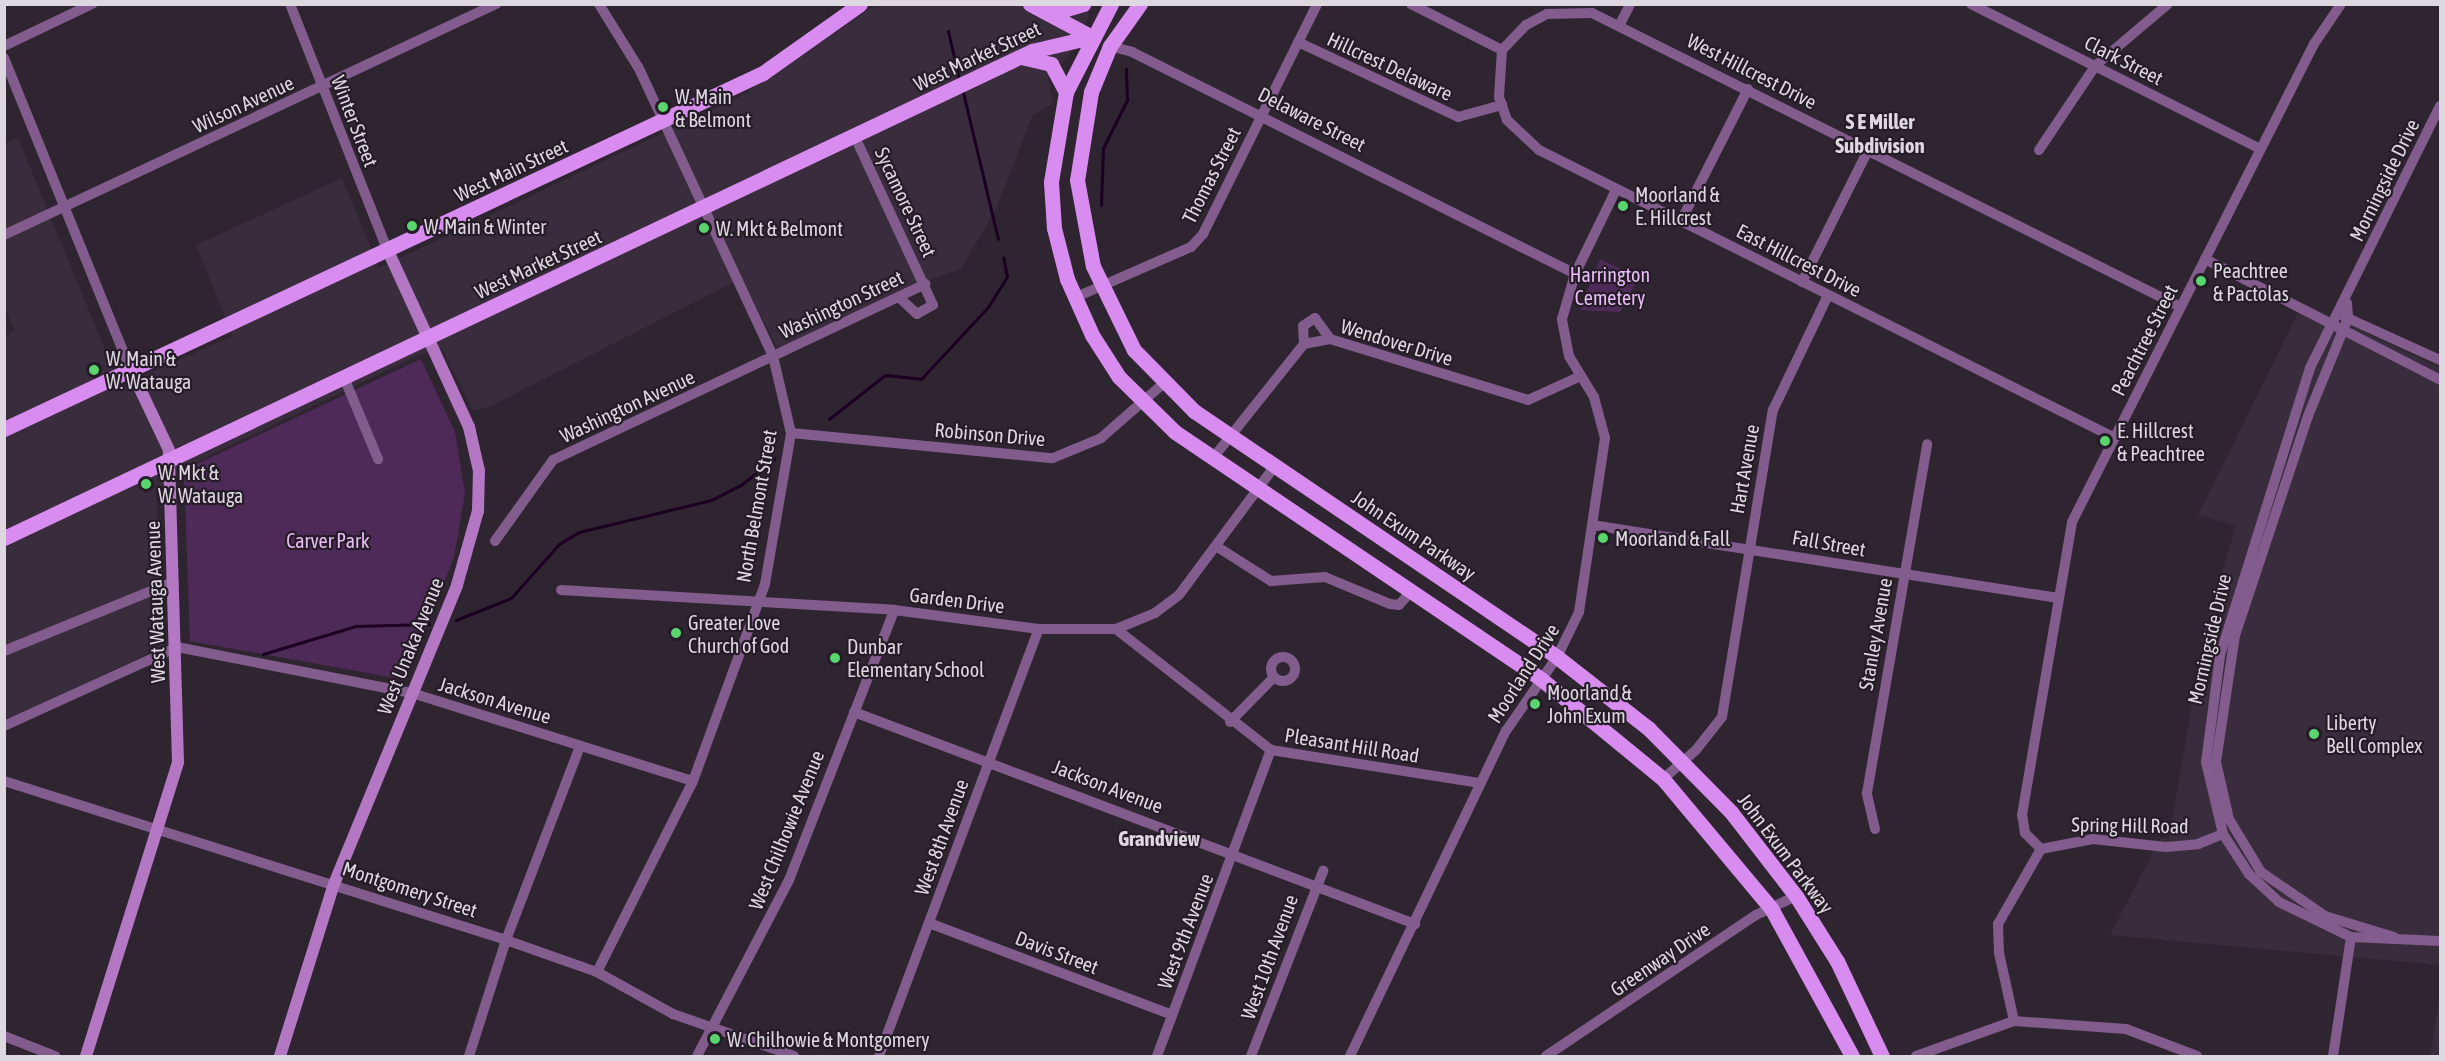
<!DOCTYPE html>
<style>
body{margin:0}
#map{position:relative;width:2445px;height:1061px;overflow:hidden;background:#2f2531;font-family:"Asap Condensed",sans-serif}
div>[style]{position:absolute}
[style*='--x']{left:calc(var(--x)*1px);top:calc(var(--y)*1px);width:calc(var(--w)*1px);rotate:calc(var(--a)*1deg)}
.built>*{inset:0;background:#392c3d}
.green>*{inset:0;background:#4d2a57}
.stream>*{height:3px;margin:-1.5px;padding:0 1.5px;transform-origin:1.5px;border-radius:1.5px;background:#1b0022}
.street>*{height:10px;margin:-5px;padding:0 5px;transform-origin:5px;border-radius:5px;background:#815c8c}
.street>.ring{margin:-5px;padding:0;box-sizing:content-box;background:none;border:10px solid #815c8c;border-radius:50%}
.secondary>*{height:12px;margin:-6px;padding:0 6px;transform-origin:6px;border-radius:6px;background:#b377c4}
.primary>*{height:15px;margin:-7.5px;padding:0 7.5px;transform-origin:7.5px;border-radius:7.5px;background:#d98cef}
.dots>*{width:16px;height:16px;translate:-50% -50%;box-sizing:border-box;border:3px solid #251c28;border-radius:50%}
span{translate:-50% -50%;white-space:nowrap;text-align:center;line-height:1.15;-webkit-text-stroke:4.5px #251c28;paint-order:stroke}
.street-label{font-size:20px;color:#ddd7df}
.poi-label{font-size:20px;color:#ddd7df}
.left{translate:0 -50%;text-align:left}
.park-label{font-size:20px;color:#ebbdf8}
.neighbourhood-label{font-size:21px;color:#ddd7df;font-weight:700}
.frame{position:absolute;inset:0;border:6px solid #ddd7df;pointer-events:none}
</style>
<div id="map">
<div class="built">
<div style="clip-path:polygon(876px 5px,1088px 5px,1088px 18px,1071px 52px,1048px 79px,1053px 103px,1032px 116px,997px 207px,961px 269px,910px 286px,783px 346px,776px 346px,742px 278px,489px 407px,473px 410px,442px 349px,419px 355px,186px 467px,156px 490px,162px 647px,5px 721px,4px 336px,15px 331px,5px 308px,5px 144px,18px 138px,120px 386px,233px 336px,196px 245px,342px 178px,379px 268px,745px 94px)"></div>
<div style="clip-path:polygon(2303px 303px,2440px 368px,2440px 965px,2110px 935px,2160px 839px,2169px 839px,2205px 628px,2236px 526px,2198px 515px)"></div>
<div style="clip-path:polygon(2440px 997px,2440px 1056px,2430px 1056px)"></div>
</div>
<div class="green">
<div style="clip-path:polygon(1600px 259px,1639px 277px,1620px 312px,1580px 310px)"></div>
<div style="clip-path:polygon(421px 359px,455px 432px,465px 493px,454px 557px,406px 680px,190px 641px,184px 470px)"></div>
</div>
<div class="stream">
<div style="--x:948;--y:31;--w:49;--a:77.1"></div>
<div style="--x:962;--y:88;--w:155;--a:76.6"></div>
<div style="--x:1101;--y:205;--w:57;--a:-88"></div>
<div style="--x:1103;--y:148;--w:54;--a:-63.4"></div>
<div style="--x:1127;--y:100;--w:31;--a:-92"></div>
<div style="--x:829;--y:419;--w:71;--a:-38.2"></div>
<div style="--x:885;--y:375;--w:36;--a:6"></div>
<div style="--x:921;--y:379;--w:98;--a:-47.1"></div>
<div style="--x:988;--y:307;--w:36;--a:-58"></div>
<div style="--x:1007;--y:277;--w:20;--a:-101"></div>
<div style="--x:456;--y:620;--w:59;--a:-21.8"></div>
<div style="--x:511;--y:598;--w:72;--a:-48.4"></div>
<div style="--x:559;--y:544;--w:23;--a:-31"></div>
<div style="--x:579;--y:532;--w:136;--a:-13.6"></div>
<div style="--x:711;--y:500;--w:34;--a:-27"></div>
<div style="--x:741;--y:485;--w:43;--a:-38.5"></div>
<div style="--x:263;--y:654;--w:97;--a:-16.8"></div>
<div style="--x:356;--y:626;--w:73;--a:-1.6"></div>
</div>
<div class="street">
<div style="--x:290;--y:4;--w:266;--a:68.4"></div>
<div style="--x:1411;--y:4;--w:102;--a:26.8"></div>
<div style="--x:1971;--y:4;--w:323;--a:26.6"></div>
<div style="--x:1620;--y:24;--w:22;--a:-63"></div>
<div style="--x:1298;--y:42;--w:177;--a:25.1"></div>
<div style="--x:1458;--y:117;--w:46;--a:-15.3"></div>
<div style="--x:4;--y:46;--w:98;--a:-25.5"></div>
<div style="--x:1110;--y:46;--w:23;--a:15"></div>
<div style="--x:1132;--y:52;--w:496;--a:26.6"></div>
<div style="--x:1502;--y:50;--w:35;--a:-46"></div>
<div style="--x:1526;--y:25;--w:24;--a:-28"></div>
<div style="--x:1547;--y:14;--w:45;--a:-1.3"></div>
<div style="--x:1592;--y:13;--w:658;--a:26.53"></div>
<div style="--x:1502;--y:50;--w:47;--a:93.7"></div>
<div style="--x:1499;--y:97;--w:24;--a:71"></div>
<div style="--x:1507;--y:120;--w:44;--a:43.2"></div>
<div style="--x:1539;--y:150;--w:644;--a:26.57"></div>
<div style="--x:4;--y:58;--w:337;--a:67.9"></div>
<div style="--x:2440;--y:106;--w:292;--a:116.4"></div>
<div style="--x:2310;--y:368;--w:302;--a:107.4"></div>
<div style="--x:2220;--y:656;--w:107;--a:97.5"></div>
<div style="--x:2206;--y:762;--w:74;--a:76.7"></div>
<div style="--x:2223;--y:834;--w:48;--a:57"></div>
<div style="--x:2249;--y:874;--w:41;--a:43"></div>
<div style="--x:2279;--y:902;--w:80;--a:25.9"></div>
<div style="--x:2351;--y:937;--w:89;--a:2.6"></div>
<div style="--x:855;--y:137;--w:185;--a:65.1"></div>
<div style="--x:933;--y:305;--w:18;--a:151"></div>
<div style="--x:917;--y:314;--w:23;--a:-137"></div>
<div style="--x:2039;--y:150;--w:102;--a:-56.2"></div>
<div style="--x:2096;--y:65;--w:94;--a:-40.3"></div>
<div style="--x:1681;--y:221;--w:148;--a:-63.1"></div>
<div style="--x:4;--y:235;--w:544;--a:-25.15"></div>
<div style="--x:2205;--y:259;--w:264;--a:27.2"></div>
<div style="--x:1802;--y:282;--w:148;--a:-63.4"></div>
<div style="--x:1074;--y:298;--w:128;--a:-23.6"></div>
<div style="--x:1191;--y:247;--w:18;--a:-47"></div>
<div style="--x:1203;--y:234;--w:257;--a:-63.6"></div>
<div style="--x:2347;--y:303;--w:15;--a:86"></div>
<div style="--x:2348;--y:318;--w:106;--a:112.2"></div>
<div style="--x:2308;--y:416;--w:231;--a:108.4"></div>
<div style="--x:2235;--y:635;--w:128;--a:98.5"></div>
<div style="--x:2216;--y:762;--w:58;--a:77.2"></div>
<div style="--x:2229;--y:819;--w:62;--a:58.9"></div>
<div style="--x:2261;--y:872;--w:78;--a:34.5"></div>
<div style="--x:2325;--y:916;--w:72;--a:16.9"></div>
<div style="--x:2343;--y:316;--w:107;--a:24.4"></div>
<div style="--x:1304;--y:344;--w:18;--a:-93"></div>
<div style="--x:1303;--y:326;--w:14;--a:-34"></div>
<div style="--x:1315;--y:318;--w:26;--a:54"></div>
<div style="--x:345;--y:380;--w:86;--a:67.3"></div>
<div style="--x:791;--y:433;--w:263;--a:5.5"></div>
<div style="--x:1053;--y:458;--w:52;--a:-22.6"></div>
<div style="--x:1101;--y:438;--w:82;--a:-41.1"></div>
<div style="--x:1213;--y:458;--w:146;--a:-51.4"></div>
<div style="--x:1304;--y:344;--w:26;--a:-11"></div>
<div style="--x:1330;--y:339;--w:207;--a:17.1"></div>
<div style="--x:1528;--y:400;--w:58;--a:-24.4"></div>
<div style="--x:1592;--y:525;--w:472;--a:8.9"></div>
<div style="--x:495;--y:541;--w:100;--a:-54.4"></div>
<div style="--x:553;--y:460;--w:412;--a:-25.3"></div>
<div style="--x:1219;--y:548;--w:62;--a:32.4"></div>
<div style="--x:1271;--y:581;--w:54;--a:-4.2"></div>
<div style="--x:1325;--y:577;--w:70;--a:22.6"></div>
<div style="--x:1390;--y:604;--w:9;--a:6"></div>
<div style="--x:1399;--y:605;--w:18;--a:-49"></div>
<div style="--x:561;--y:590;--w:334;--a:3.4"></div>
<div style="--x:894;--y:610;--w:146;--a:7.5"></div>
<div style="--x:1039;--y:629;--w:77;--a:0"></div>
<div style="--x:1116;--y:629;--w:42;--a:-22.3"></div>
<div style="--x:1155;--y:613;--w:30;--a:-37"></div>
<div style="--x:1179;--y:595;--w:159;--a:-53.4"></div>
<div style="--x:1116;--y:629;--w:197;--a:38"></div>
<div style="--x:1271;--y:750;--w:212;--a:9"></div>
<div style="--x:4;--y:651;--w:183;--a:-22.2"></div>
<div class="ring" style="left:1271px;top:657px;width:14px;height:14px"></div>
<div style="--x:854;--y:712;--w:600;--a:20.7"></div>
<div style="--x:1230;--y:722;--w:63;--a:-45.6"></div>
<div style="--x:4;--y:726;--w:190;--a:-24.5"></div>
<div style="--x:177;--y:647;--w:239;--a:11.1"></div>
<div style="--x:412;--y:693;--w:294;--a:17.4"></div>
<div style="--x:1663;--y:779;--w:44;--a:-41.3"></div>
<div style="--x:1696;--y:750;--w:42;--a:-51.8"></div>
<div style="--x:1722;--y:717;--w:311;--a:-80.6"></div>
<div style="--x:1773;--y:410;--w:127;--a:-64.4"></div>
<div style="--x:4;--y:781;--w:527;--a:17.57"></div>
<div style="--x:506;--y:940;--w:96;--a:19.4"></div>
<div style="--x:597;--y:972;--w:87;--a:28.9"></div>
<div style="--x:673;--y:1014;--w:128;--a:19.1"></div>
<div style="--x:1875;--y:829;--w:37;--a:-103"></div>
<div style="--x:1867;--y:793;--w:354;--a:-80.2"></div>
<div style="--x:2041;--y:849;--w:23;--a:-135"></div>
<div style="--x:2025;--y:833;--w:18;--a:-99"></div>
<div style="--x:2022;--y:815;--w:297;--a:-80.3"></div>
<div style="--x:2072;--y:522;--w:536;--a:-63.15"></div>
<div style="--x:2314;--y:44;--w:48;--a:-56"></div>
<div style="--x:929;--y:923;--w:260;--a:20.7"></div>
<div style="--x:597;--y:972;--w:214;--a:-63.3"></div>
<div style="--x:693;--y:781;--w:210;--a:-69.9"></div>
<div style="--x:765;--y:584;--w:153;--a:-80.2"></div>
<div style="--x:791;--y:433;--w:79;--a:-103.2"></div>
<div style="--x:773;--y:356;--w:319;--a:-115"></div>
<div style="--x:638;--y:67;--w:74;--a:-121.8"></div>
<div style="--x:2014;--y:1021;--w:70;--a:-102.4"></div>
<div style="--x:1999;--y:953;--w:29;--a:-92"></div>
<div style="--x:1998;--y:924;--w:86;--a:-60.2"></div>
<div style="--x:2041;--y:849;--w:53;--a:-10.9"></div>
<div style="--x:2093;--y:839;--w:73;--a:6.3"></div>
<div style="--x:2166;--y:847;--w:32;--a:-5"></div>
<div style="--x:2198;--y:844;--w:27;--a:-22"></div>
<div style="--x:4;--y:1036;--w:55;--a:21.4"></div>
<div style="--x:469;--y:1056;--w:122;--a:-72.3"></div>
<div style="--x:506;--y:940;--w:208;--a:-69.1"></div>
<div style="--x:697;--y:1056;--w:199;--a:-62.4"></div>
<div style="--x:789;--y:880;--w:290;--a:-68.7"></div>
<div style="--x:879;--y:1056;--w:456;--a:-69.5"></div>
<div style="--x:1157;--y:1056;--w:327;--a:-69.6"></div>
<div style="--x:1251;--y:1056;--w:199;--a:-68.7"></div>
<div style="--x:1350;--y:1056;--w:361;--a:-64.4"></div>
<div style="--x:1506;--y:731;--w:90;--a:-55.4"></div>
<div style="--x:1557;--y:657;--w:50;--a:-63.9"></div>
<div style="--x:1579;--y:612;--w:176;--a:-81.5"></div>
<div style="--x:1605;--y:438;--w:42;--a:-105"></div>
<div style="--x:1594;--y:397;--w:48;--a:-121.4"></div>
<div style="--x:1569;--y:356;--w:38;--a:-101"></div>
<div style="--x:1562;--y:319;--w:47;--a:-73.9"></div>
<div style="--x:1575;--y:274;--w:93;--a:-64"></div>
<div style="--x:1546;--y:1056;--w:253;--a:-33.9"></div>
<div style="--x:1756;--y:915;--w:44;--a:-25.4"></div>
<div style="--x:1916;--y:1056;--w:104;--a:-19.7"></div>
<div style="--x:2014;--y:1021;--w:112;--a:4.1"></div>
<div style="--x:2126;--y:1029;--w:76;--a:20.8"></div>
<div style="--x:2333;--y:1056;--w:120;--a:-81.4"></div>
</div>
<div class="secondary">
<div style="--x:86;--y:1056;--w:308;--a:-72.6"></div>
<div style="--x:178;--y:762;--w:312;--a:-91.7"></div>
<div style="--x:169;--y:450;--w:89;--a:-115.4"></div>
<div style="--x:280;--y:1056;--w:180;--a:-72.6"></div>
<div style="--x:334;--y:884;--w:323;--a:-67.6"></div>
<div style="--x:457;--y:585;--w:77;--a:-74.2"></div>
<div style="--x:478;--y:511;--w:40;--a:-88.6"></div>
<div style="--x:479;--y:471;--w:45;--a:-102.8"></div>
<div style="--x:469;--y:427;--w:194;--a:-114.7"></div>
</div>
<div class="primary">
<div style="--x:1030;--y:4;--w:72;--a:28"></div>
<div style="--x:1043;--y:4;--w:24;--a:12"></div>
<div style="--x:1066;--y:9;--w:18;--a:-16"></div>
<div style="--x:1111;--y:4;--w:99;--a:117.1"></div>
<div style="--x:1066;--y:92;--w:91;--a:99.5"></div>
<div style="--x:1051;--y:182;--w:46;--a:86.3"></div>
<div style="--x:1054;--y:228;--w:53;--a:75.7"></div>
<div style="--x:1067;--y:279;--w:61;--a:65.9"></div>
<div style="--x:1092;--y:335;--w:50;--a:57.3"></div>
<div style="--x:1119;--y:377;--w:78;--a:44.5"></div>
<div style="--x:1175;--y:432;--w:442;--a:34"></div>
<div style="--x:1541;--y:679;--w:158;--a:39.3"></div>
<div style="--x:1663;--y:779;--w:168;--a:50.1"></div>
<div style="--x:1771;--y:908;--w:169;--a:61.3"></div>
<div style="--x:1140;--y:4;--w:52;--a:125.5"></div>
<div style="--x:1110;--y:46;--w:50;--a:112.4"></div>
<div style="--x:1091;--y:92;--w:89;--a:99"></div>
<div style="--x:1077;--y:180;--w:87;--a:79.5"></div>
<div style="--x:1093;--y:266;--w:93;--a:64"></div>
<div style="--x:1134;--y:350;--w:86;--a:45.5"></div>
<div style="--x:1194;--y:411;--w:439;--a:34.1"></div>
<div style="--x:1557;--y:657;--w:117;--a:38"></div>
<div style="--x:1649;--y:729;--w:117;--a:45.3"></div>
<div style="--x:1731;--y:812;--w:106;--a:52.3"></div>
<div style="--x:1796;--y:896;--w:77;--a:57.8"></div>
<div style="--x:1837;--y:961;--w:105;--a:64.7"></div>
<div style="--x:1021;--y:57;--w:31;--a:13"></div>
<div style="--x:1051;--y:64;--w:32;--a:62"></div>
<div style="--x:4;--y:429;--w:838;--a:-25.13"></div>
<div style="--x:763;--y:73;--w:119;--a:-35.4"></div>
<div style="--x:4;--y:538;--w:1138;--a:-25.35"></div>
<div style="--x:1032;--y:51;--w:61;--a:-13.3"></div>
</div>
<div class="dots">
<div style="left:663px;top:107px;background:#5ad56e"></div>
<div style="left:1623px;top:206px;background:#5ad56e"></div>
<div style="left:412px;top:226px;background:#5ad56e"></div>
<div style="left:704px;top:228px;background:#5ad56e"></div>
<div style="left:2201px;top:281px;background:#5ad56e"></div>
<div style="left:94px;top:370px;background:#5ad56e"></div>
<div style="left:2105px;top:441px;background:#5ad56e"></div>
<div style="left:146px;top:484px;background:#5ad56e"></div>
<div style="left:1603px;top:538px;background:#5ad56e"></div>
<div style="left:676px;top:633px;background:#5ad56e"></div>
<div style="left:835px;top:658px;background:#5ad56e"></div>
<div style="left:1535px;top:704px;background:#5ad56e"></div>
<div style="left:2314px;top:734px;background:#5ad56e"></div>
<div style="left:715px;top:1039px;background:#5ad56e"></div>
</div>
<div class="street-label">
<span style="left:977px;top:56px;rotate:-25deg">West Market Street</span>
<span style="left:2124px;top:60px;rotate:27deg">Clark Street</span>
<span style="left:1390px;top:66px;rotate:25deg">Hillcrest Delaware</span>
<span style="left:1752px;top:71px;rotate:27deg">West Hillcrest Drive</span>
<span style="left:243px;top:104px;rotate:-25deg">Wilson Avenue</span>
<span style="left:1312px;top:119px;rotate:27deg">Delaware Street</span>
<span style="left:355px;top:121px;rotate:69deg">Winter Street</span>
<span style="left:511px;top:170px;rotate:-25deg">West Main Street</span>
<span style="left:1211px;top:175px;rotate:-63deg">Thomas Street</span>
<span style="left:2384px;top:180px;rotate:-64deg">Morningside Drive</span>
<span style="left:906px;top:202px;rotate:65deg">Sycamore Street</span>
<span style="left:1799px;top:260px;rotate:27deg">East Hillcrest Drive</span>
<span style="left:538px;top:264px;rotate:-25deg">West Market Street</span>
<span style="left:841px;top:304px;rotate:-25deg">Washington Street</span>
<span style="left:2144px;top:340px;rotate:-63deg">Peachtree Street</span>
<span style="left:1397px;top:342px;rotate:17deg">Wendover Drive</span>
<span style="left:627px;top:406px;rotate:-25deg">Washington Avenue</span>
<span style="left:990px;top:434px;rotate:5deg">Robinson Drive</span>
<span style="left:1744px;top:469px;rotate:-80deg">Hart Avenue</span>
<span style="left:756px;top:506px;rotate:-80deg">North Belmont Street</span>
<span style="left:1414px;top:535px;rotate:34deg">John Exum Parkway</span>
<span style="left:1829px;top:543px;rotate:10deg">Fall Street</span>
<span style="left:957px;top:600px;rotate:7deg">Garden Drive</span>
<span style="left:155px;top:602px;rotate:-92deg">West Watauga Avenue</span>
<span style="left:1875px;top:634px;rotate:-80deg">Stanley Avenue</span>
<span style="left:2209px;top:639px;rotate:-77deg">Morningside Drive</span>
<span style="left:410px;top:646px;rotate:-68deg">West Unaka Avenue</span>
<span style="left:1523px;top:673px;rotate:-57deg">Moorland Drive</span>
<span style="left:495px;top:700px;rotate:17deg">Jackson Avenue</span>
<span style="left:1352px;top:745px;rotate:9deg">Pleasant Hill Road</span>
<span style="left:1108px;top:786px;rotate:21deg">Jackson Avenue</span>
<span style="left:2130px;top:825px;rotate:1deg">Spring Hill Road</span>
<span style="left:786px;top:830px;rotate:-68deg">West Chilhowie Avenue</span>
<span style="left:941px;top:837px;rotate:-70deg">West 8th Avenue</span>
<span style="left:1786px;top:853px;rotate:53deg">John Exum Parkway</span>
<span style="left:410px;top:889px;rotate:18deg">Montgomery Street</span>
<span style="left:1185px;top:931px;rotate:-69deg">West 9th Avenue</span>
<span style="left:1057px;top:952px;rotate:21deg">Davis Street</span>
<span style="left:1269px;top:957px;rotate:-70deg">West 10th Avenue</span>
<span style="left:1660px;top:959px;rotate:-34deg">Greenway Drive</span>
</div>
<div class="poi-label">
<span class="left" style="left:675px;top:108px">W. Main<br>&amp; Belmont</span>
<span class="left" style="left:1635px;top:206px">Moorland &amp;<br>E. Hillcrest</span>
<span class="left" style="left:424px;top:226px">W. Main &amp; Winter</span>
<span class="left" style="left:716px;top:228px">W. Mkt &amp; Belmont</span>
<span class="left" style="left:2213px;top:282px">Peachtree<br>&amp; Pactolas</span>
<span class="left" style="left:106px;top:370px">W. Main &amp;<br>W. Watauga</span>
<span class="left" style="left:2117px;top:442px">E. Hillcrest<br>&amp; Peachtree</span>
<span class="left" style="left:158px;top:484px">W. Mkt &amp;<br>W. Watauga</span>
<span class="left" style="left:1615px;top:538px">Moorland &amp; Fall</span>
<span class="left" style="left:688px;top:634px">Greater Love<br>Church of God</span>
<span class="left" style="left:847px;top:658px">Dunbar<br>Elementary School</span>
<span class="left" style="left:1547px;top:704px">Moorland &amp;<br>John Exum</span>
<span class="left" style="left:2326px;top:734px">Liberty<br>Bell Complex</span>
<span class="left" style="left:727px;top:1039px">W. Chilhowie &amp; Montgomery</span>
</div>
<div class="park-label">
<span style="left:1610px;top:286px">Harrington<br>Cemetery</span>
<span style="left:328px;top:540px">Carver Park</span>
</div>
<div class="neighbourhood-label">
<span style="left:1880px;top:133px">S E Miller<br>Subdivision</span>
<span style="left:1159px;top:838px">Grandview</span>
</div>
<div class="frame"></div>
</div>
